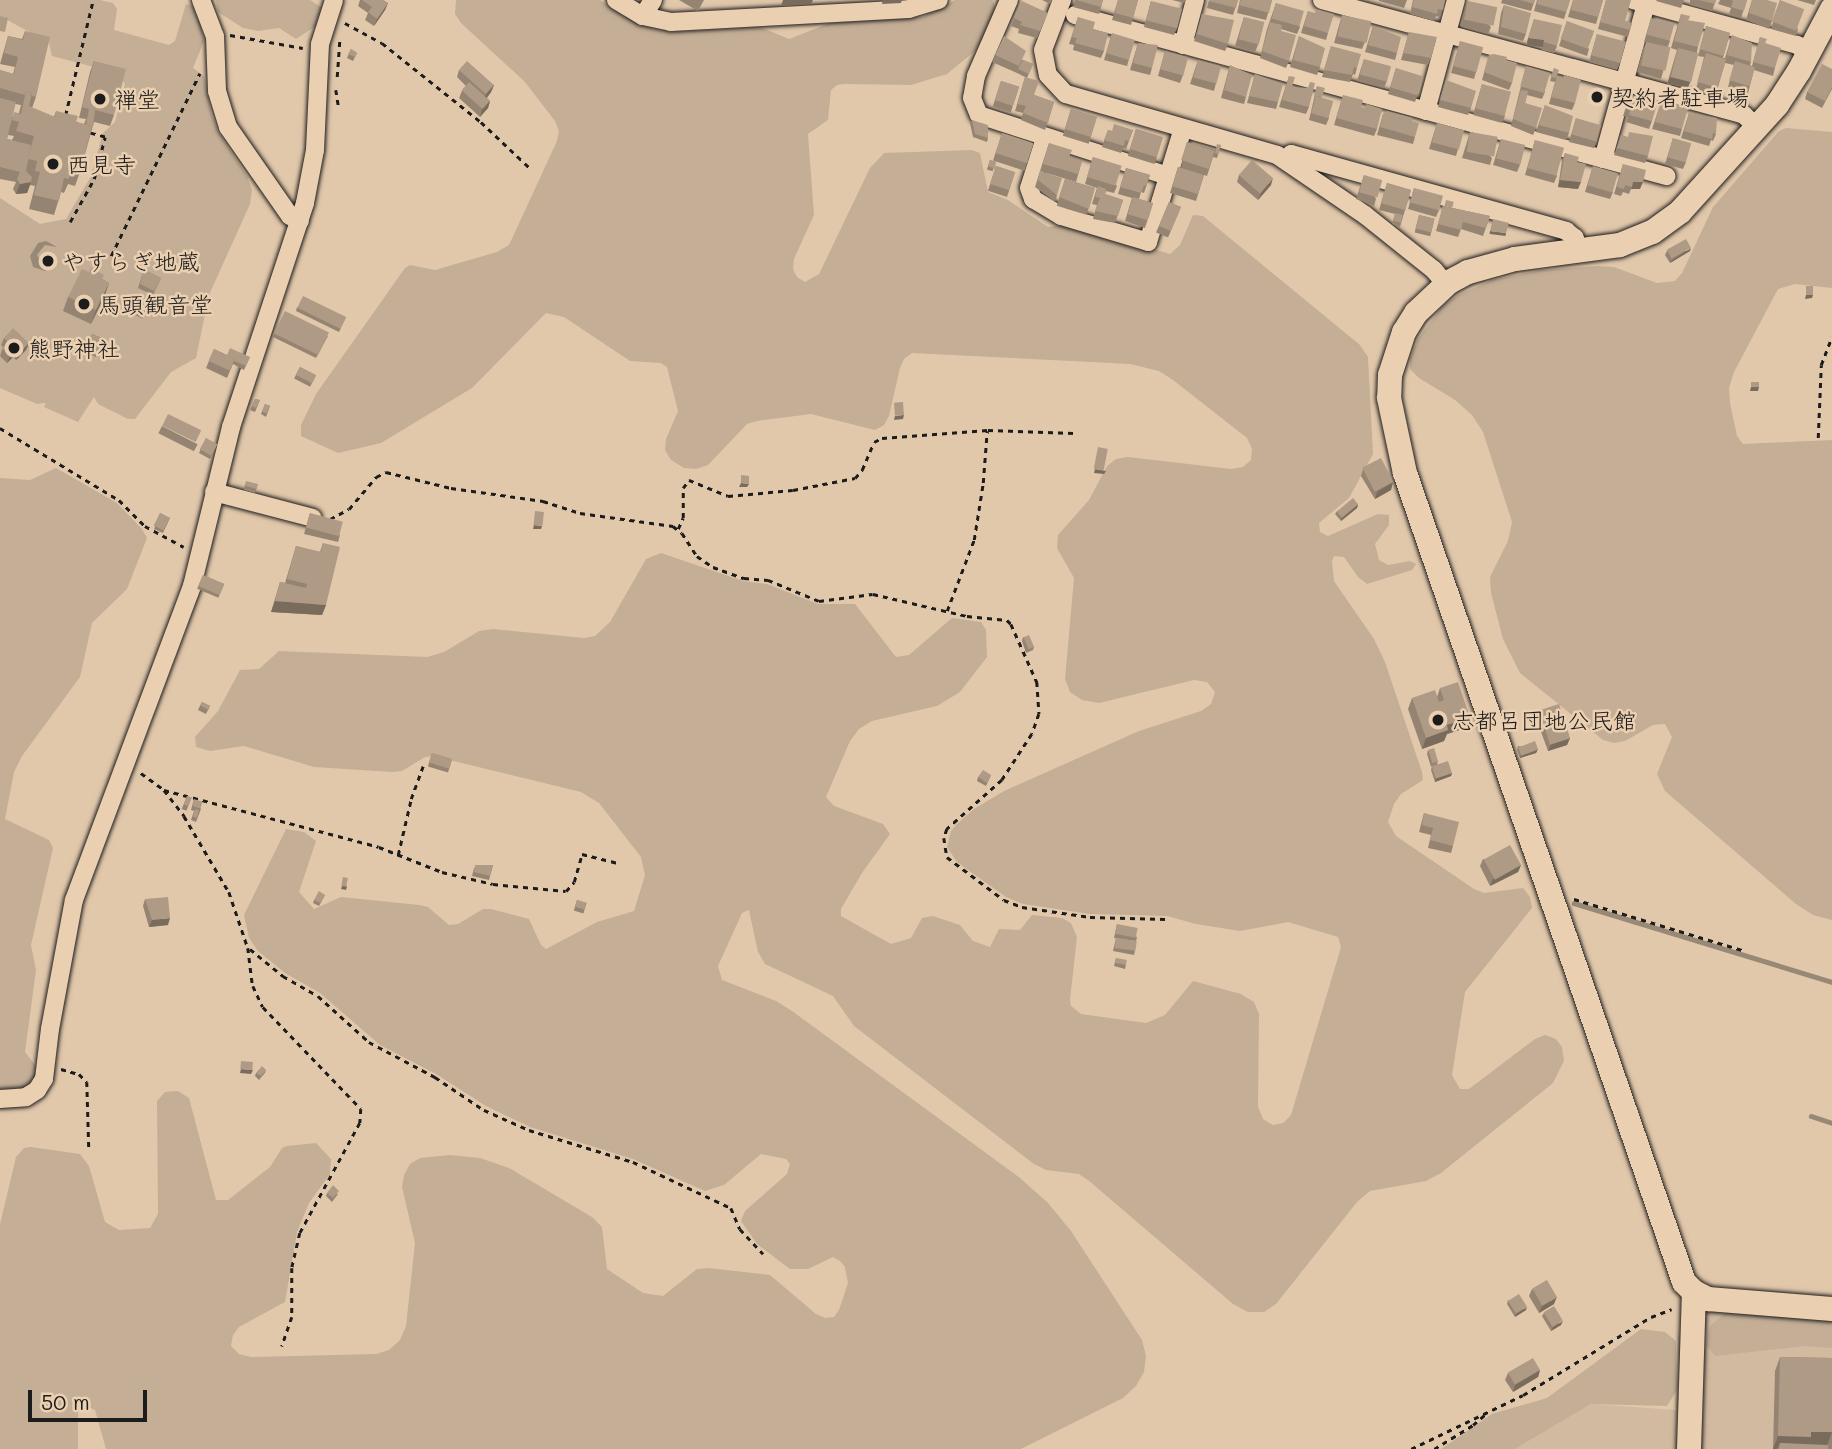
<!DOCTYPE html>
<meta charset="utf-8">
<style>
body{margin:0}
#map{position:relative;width:1832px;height:1449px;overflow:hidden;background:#e2c8ab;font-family:Mali,"Klee One",sans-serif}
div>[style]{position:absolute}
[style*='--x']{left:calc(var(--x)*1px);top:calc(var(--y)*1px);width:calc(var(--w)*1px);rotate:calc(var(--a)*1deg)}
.built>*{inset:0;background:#d2baa0}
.green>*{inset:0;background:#c4ae96}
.water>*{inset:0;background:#988976}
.stream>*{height:4.5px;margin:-2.25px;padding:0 2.25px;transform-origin:2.25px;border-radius:2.25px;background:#988976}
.path>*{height:2.5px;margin-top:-1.25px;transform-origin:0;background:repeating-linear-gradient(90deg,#1c1c1c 0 5px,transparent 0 10px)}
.roads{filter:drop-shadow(0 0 2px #1c1c1c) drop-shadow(0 0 2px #1c1c1c)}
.street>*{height:18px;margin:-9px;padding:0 9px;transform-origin:9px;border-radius:9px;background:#eacfb1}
.secondary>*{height:24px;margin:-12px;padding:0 12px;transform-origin:12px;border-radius:12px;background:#eacfb1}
.wall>*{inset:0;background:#968472;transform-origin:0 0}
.shaded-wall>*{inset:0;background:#7a6c5d;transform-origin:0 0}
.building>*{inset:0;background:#ae9a85;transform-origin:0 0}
.dots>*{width:19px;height:19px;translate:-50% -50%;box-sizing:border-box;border:4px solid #eacfb1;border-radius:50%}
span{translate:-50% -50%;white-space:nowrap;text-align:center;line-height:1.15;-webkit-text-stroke:5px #eacfb1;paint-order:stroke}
.poi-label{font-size:23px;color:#1c1c1c}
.left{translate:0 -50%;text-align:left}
.scale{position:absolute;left:28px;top:1390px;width:119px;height:32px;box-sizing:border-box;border:4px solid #1c1c1c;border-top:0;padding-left:9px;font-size:21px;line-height:24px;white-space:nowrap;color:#1c1c1c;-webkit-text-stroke:5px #eacfb1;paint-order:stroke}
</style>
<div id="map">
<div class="built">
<div style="clip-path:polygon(1710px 1311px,1832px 1316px,1832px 1449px,1515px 1449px,1591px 1404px,1676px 1410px,1678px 1336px)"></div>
</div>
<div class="green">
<div style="clip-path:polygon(0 0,100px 0,113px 3px,117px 9px,114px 30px,169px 45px,175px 41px,186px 4px,192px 6px,200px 23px,204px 41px,193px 68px,204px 76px,211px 113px,218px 132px,247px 176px,252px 190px,250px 204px,209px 295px,196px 358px,171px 372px,135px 419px,128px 419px,98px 404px,94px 397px,78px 422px,44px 407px,46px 403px,37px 404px,0 388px,0 198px,40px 224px,66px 219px,90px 178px,103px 133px,115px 122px,125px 84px,117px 73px,52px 56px,49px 43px,0 16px)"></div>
<div style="clip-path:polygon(216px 0,310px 0,324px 9px,319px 24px,296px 39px,279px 28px,258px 31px,243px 28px,218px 12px)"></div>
<div style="clip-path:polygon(456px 0,600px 0,623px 16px,655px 29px,671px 32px,760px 27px,789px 39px,830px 23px,923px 17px,955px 0,993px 0,995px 9px,984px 37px,975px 51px,947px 74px,911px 85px,844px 84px,837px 85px,831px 90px,828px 120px,808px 134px,814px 215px,794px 259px,793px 269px,797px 277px,805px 282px,819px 274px,870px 168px,884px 153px,972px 150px,980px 153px,988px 192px,1008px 200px,1048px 227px,1067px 224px,1170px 254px,1180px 245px,1193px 215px,1203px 216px,1360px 345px,1368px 357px,1373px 454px,1349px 498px,1319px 523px,1320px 532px,1328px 536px,1378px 514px,1389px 515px,1389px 525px,1375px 544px,1379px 560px,1388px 565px,1410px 561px,1416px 564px,1412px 570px,1367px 584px,1358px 577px,1344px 557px,1334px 556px,1332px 561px,1334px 581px,1374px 639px,1385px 662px,1422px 772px,1423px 780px,1401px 794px,1394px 804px,1388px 822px,1396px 836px,1474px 889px,1484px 893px,1523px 888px,1530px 897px,1532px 908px,1465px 992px,1452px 1075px,1460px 1089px,1469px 1089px,1535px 1039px,1545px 1035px,1556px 1039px,1562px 1047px,1564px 1061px,1553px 1083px,1441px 1173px,1426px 1181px,1370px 1191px,1357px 1202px,1276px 1304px,1264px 1312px,1248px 1312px,1233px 1304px,1088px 1180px,1079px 1174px,1046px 1170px,1034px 1164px,854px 1026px,833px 996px,765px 964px,758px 952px,749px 910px,742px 913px,718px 966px,722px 980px,776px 1001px,792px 1011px,1020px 1178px,1048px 1203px,1071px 1231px,1142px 1340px,1146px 1356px,1144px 1372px,1136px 1386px,1123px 1398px,1021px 1449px,106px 1449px,95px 1410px,82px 1404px,78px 1410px,78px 1449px,0 1449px,0 1224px,16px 1157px,24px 1148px,31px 1147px,80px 1154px,89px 1166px,105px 1222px,119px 1230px,150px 1228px,158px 1214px,157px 1101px,165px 1092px,178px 1091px,189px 1098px,216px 1200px,228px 1200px,270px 1167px,282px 1148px,287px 1146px,316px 1143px,331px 1159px,330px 1174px,309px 1203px,297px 1232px,285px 1302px,239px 1327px,233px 1335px,231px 1346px,239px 1354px,251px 1357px,376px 1354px,389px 1350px,400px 1340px,406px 1326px,415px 1243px,402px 1187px,404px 1175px,410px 1164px,420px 1158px,450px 1155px,480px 1158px,509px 1168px,592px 1217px,602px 1227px,607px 1269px,643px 1293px,663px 1296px,697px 1269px,709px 1268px,770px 1275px,816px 1314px,825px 1318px,834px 1317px,839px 1310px,848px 1283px,845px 1267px,840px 1261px,833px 1257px,808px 1269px,790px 1269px,757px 1244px,741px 1221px,745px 1211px,787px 1174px,790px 1164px,786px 1159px,761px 1154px,724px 1185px,705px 1191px,633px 1159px,530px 1127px,486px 1106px,436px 1074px,380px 1045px,320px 993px,285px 973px,258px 951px,249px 938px,244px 915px,286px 829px,304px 832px,316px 841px,299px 892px,314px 909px,341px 897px,419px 905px,428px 907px,449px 925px,458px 924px,483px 909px,491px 909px,529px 919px,541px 945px,546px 949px,597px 922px,634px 911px,645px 875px,641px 857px,599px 803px,581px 792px,433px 756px,425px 757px,402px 771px,392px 772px,314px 767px,244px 746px,210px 751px,196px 747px,195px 737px,218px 711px,240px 670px,259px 669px,279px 651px,427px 657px,444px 652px,479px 631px,493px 629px,584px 638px,595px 636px,610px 622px,646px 559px,661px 553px,743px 581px,767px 584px,818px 604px,855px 604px,896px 657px,909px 655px,952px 618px,981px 622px,986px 630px,987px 657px,960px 692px,937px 706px,872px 721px,859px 729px,850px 741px,826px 797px,834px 806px,883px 824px,890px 834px,862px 873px,841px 909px,841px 916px,891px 944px,911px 938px,922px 918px,933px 916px,960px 925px,973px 941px,990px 947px,999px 929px,1020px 930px,1032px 915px,1062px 918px,1071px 923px,1077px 937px,1070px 1000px,1071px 1006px,1081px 1014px,1146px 1023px,1165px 1015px,1193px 981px,1241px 994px,1254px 1002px,1259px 1014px,1258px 1107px,1263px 1119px,1273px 1125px,1283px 1123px,1291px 1115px,1341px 947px,1338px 937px,1288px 922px,1240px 931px,1196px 924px,1167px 916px,1090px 914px,1023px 904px,1006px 897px,957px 862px,947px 847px,951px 831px,957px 824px,974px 809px,1004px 791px,1139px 731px,1201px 711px,1211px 704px,1215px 692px,1207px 682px,1194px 680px,1099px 703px,1082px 700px,1070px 692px,1065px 679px,1074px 578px,1057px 548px,1058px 535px,1089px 500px,1107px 466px,1116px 459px,1128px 457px,1231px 469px,1243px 467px,1251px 460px,1252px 449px,1247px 438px,1173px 380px,1159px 371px,1130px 364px,912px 353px,904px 359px,900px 368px,889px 416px,884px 425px,875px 430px,811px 414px,757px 421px,747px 424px,708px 465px,696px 469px,684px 468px,671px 460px,665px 450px,666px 439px,678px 411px,667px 367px,661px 363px,630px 361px,564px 317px,546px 313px,472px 388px,381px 443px,338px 453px,301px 436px,301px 425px,316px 394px,405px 268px,410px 265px,435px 270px,497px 252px,509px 245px,557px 141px,559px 131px,555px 121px,525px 82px,461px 23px,455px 14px)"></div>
<div style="clip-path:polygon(1786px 128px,1832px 132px,1832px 288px,1795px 284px,1778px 289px,1734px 372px,1729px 388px,1730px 403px,1737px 436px,1743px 444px,1832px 440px,1832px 920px,1813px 915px,1796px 904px,1665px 791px,1657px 774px,1672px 737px,1665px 724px,1653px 725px,1625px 741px,1614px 743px,1603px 740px,1520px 673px,1503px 639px,1491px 593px,1490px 577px,1508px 541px,1512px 522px,1483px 432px,1472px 415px,1455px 400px,1419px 378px,1410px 369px,1410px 359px,1418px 339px,1442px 307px,1458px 295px,1493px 280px,1542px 270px,1598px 266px,1614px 267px,1657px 283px,1675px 281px,1682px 273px,1713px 207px,1779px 131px)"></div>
<div style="clip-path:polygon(56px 468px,117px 503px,142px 529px,147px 538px,127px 589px,92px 623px,80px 677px,22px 756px,14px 772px,5px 819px,49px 840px,53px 848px,31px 945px,36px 970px,25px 1052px,39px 1070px,34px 1087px,0 1094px,0 478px,30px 480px)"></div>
<div style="clip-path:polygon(1729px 1310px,1832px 1316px,1832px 1348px,1804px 1346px,1715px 1356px,1707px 1346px,1708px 1332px,1711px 1325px)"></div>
<div style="clip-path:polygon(1641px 1329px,1665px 1332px,1676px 1341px,1677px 1390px,1667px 1406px,1591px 1404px,1515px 1449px,1441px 1449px,1492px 1414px,1547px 1398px)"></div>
</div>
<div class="water">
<div style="clip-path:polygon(46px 241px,57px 247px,45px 245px,37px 255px,43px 265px,51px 263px,56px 265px,45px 271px,33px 267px,30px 256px,38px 243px)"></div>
</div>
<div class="stream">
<div style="--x:1574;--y:903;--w:270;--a:17"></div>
<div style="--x:1811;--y:1116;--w:22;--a:18"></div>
</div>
<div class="path">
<div style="--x:345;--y:23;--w:42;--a:28.4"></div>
<div style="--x:382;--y:43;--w:127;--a:38.6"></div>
<div style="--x:481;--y:122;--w:70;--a:43.3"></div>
<div style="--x:230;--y:35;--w:74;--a:10.1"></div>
<div style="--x:337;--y:77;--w:39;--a:-86"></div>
<div style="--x:336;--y:90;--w:18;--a:81"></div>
<div style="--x:34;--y:112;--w:49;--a:14.3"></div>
<div style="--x:81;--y:124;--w:7;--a:106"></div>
<div style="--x:79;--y:131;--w:3;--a:18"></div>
<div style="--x:63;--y:125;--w:129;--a:-76.5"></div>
<div style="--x:70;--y:222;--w:49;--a:-60.8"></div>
<div style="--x:94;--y:179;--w:43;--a:-75.3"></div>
<div style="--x:105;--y:137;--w:16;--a:-165"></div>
<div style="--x:111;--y:256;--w:203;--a:-64.1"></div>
<div style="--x:0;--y:428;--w:139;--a:31.2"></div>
<div style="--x:119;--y:500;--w:37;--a:45"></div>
<div style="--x:145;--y:526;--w:44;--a:28.3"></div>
<div style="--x:1818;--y:438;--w:73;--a:-87.6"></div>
<div style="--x:1821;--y:365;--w:30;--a:-69"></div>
<div style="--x:330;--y:519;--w:21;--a:-28"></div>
<div style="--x:349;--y:509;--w:42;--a:-49.8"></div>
<div style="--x:376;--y:477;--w:11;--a:-27"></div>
<div style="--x:386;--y:472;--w:67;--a:13.8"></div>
<div style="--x:451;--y:488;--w:93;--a:8"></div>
<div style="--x:543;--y:501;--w:39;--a:18"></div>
<div style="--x:580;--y:513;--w:94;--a:8"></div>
<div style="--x:673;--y:526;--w:11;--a:38"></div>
<div style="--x:682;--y:533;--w:27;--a:57"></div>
<div style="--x:697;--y:556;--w:19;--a:35"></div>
<div style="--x:713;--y:567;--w:33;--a:20"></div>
<div style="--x:744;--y:578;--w:24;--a:5"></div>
<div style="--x:768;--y:580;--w:55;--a:22.4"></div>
<div style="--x:819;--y:601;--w:54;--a:-7.4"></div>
<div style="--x:873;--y:594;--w:97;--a:13.2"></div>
<div style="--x:967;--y:616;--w:40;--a:5.7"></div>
<div style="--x:1007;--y:620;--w:6;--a:45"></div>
<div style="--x:1011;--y:624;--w:64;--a:65.9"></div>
<div style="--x:1037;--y:682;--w:32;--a:86"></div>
<div style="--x:1039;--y:714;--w:21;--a:109"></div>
<div style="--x:1032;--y:734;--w:55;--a:123.1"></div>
<div style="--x:1002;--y:780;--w:74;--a:138.3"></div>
<div style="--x:947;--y:829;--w:9;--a:108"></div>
<div style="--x:944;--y:838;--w:19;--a:81"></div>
<div style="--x:947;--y:857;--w:71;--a:37"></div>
<div style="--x:1004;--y:900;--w:19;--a:21"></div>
<div style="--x:1022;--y:907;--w:69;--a:8.4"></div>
<div style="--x:1090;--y:917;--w:76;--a:1.5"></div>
<div style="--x:678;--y:529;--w:12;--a:-66"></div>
<div style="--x:683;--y:518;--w:30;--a:-90"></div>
<div style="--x:683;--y:488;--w:10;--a:-53"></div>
<div style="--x:689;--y:480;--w:42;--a:22.3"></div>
<div style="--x:728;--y:496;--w:65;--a:-5.3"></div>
<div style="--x:793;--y:490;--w:63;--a:-11"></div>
<div style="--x:855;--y:478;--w:11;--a:-49"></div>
<div style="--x:862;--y:470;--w:30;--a:-67"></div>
<div style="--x:874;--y:442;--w:9;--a:-27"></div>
<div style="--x:882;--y:438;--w:106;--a:-4.3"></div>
<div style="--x:988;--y:430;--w:86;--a:2"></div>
<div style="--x:947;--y:611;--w:76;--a:-69.2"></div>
<div style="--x:974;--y:540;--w:58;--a:-81"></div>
<div style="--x:983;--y:483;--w:52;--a:-85.6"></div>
<div style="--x:141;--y:773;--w:29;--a:36"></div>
<div style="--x:164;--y:790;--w:33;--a:52"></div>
<div style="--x:184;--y:816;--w:88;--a:59.4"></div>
<div style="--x:229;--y:892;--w:59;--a:71.3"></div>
<div style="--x:248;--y:948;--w:38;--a:83"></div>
<div style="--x:253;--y:986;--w:23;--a:65"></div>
<div style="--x:263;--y:1007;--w:141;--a:46.1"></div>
<div style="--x:361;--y:1109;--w:14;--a:94"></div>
<div style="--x:360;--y:1123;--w:125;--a:118.6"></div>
<div style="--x:300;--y:1233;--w:36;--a:103"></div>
<div style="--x:292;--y:1268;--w:49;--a:90"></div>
<div style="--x:292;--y:1317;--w:31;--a:109"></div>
<div style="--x:164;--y:790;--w:222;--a:14.8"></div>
<div style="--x:379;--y:847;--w:68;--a:21.6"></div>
<div style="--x:442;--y:872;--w:52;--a:13.2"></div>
<div style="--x:493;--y:884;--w:73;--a:5.5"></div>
<div style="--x:566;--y:891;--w:12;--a:-48"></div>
<div style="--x:574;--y:882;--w:29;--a:-74"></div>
<div style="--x:582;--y:854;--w:36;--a:14"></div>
<div style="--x:398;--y:855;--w:57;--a:-76.9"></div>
<div style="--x:411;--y:799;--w:35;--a:-70"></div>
<div style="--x:1574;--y:899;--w:179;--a:16.9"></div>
<div style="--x:250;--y:949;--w:43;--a:39.3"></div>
<div style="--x:283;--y:976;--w:40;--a:29.7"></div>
<div style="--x:318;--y:996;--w:69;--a:42"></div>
<div style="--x:369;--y:1042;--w:75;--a:27.9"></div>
<div style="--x:435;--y:1077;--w:59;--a:34"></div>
<div style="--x:484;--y:1110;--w:49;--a:24"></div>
<div style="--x:529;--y:1130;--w:109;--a:17.1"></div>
<div style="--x:633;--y:1162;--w:108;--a:25.1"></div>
<div style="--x:731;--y:1208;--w:23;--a:67"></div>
<div style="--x:740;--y:1229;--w:34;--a:47"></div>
<div style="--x:61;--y:1069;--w:19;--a:16"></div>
<div style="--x:79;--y:1074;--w:11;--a:45"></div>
<div style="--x:87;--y:1082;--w:68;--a:88.3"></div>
<div style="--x:1411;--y:1449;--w:124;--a:-25.7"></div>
<div style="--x:1523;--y:1395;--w:150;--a:-31.4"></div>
<div style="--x:1651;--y:1317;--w:22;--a:-21"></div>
<div style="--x:1434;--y:1449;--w:46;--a:-31.6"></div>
<div style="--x:1473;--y:1425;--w:18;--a:-41"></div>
</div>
<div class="roads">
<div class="street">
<div style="--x:201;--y:0;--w:39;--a:69"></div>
<div style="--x:215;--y:36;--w:55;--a:87.9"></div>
<div style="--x:217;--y:91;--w:38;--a:73"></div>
<div style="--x:228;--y:127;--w:108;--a:55.1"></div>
<div style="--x:290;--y:216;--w:11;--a:27"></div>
<div style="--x:616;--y:0;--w:31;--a:31"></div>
<div style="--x:643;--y:16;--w:29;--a:12"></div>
<div style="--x:671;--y:22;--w:238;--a:-3.1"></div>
<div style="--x:909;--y:9;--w:31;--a:-17"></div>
<div style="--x:1009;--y:0;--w:83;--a:113.5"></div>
<div style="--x:976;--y:76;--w:22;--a:100"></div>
<div style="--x:972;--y:98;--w:18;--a:68"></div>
<div style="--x:979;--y:115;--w:199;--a:17.9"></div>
<div style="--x:1062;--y:0;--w:53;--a:110.8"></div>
<div style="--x:1043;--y:50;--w:25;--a:79"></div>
<div style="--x:1048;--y:75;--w:26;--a:47"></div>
<div style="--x:1066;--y:94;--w:220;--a:16.1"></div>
<div style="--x:1277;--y:155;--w:107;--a:34.3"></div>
<div style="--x:1365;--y:215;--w:88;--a:38.6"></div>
<div style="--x:1434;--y:270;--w:19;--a:51"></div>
<div style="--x:1322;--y:0;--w:437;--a:15.2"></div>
<div style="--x:1744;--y:115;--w:18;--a:43"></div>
<div style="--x:1633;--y:0;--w:170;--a:15.3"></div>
<div style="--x:1797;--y:45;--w:14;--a:25"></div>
<div style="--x:1075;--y:15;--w:613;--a:15.24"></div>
<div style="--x:643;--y:16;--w:19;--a:-58"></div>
<div style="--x:1183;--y:45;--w:47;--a:-75.1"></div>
<div style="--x:1426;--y:111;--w:115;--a:-74.9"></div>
<div style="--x:1045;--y:138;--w:52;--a:107.7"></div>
<div style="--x:1029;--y:188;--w:12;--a:70"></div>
<div style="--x:1033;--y:199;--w:33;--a:31"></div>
<div style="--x:1061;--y:216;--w:91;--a:16.6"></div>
<div style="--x:1148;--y:242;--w:119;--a:-72.9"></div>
<div style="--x:1603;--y:159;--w:165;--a:-74.5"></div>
<div style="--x:1287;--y:161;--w:8;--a:-60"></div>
<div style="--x:1291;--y:154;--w:286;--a:15.6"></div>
<div style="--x:1566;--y:231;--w:11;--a:38"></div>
<div style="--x:1575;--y:238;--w:14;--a:82"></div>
<div style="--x:214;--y:492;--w:102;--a:14.7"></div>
<div style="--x:0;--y:1099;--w:26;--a:-4"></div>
<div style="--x:26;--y:1097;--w:13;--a:-32"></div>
<div style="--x:37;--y:1090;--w:13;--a:-58"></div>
<div style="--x:44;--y:1079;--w:50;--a:-83.2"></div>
<div style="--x:50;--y:1029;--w:131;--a:-79.5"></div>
<div style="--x:74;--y:900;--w:335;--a:-69.4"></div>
<div style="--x:192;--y:586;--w:164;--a:-76.2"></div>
<div style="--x:231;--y:427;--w:236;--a:-71.7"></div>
<div style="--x:305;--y:203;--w:54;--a:-79.3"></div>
<div style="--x:315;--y:150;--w:106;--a:-87.3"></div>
<div style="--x:320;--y:44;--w:46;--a:-72.3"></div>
</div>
<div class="secondary">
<div style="--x:1832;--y:9;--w:70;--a:118"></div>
<div style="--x:1799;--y:71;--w:40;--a:122.9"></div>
<div style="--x:1777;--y:105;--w:144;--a:132.2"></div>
<div style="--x:1680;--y:212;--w:34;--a:144"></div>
<div style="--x:1652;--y:232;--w:35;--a:158"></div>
<div style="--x:1620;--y:245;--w:106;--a:172.4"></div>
<div style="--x:1515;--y:259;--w:49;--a:164.5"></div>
<div style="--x:1468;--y:272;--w:21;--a:152"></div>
<div style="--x:1449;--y:282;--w:45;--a:136.8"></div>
<div style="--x:1416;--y:313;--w:22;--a:122"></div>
<div style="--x:1404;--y:332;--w:45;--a:108"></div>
<div style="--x:1390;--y:375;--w:23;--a:92"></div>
<div style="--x:1389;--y:398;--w:77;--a:78"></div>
<div style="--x:1405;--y:473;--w:856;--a:70.97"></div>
<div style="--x:1684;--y:1282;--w:14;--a:45"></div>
<div style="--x:1694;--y:1292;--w:16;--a:27"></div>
<div style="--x:1708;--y:1299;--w:124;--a:4.6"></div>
<div style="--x:1689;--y:1449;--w:157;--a:-88.2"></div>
</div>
</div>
<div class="wall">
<div style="clip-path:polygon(360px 0,383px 0,388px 3px,385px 10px,374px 26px,365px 20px,368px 13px,358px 6px)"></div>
<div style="clip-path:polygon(679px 0,704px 0,698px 11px)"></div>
<div style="clip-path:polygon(1042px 0,1052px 0,1050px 4px)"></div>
<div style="clip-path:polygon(1075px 0,1103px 0,1099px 14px,1073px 7px)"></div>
<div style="clip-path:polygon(1118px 0,1138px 0,1131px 25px,1112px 20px)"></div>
<div style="clip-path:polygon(1172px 0,1186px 0,1184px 3px)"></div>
<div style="clip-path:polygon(1209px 0,1238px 0,1233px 15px,1207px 8px)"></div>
<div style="clip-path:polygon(1240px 0,1272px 0,1266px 20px,1237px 13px)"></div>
<div style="clip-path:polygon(1379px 0,1407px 0,1404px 8px,1379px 1px)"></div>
<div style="clip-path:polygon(1413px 0,1445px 0,1440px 17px,1436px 16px,1434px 21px,1410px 14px)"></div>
<div style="clip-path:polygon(1502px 0,1535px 0,1531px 11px,1501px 3px)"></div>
<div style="clip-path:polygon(1537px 0,1570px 0,1564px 19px,1534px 11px)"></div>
<div style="clip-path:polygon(1573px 0,1603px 0,1596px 24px,1568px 17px)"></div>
<div style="clip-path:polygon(1606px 0,1625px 21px,1632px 23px,1628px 37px,1598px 29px)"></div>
<div style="clip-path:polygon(1657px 0,1684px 0,1681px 8px,1656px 1px)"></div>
<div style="clip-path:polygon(1690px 0,1716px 0,1712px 11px,1690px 5px)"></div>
<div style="clip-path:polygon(1720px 0,1747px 0,1741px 18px,1729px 14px,1731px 8px,1718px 4px)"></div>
<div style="clip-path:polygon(1752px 0,1772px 21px,1769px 29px,1746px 20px)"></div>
<div style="clip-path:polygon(1780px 0,1798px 29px,1796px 36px,1771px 29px)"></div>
<div style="clip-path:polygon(1797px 0,1816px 0,1814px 5px)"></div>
<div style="clip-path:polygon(1151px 1px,1177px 28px,1174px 35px,1144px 27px)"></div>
<div style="clip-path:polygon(1468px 1px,1491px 27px,1488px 34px,1460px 26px)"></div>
<div style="clip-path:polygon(1276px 3px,1300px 27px,1297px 34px,1281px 29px,1281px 31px,1289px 61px,1286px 68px,1260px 58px,1267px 29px)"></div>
<div style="clip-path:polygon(1504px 5px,1526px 34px,1523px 41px,1498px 34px,1501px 13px)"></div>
<div style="clip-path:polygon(1308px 11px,1328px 33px,1326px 40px,1301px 33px)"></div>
<div style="clip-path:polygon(1202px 14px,1228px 44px,1225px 51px,1194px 41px)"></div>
<div style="clip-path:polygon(1681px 14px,1688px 21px,1698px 47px,1691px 80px,1688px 87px,1667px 84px,1677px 50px,1671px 48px)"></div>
<div style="clip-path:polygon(1342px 15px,1365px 42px,1362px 49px,1334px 43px)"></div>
<div style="clip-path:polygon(1078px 17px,1093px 29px,1104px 51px,1101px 58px,1073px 50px,1074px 45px,1069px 44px)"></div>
<div style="clip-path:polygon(1244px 17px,1258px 45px,1255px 52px,1235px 46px)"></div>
<div style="clip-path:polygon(1014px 18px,1045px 20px,1037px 38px,1018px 33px,1019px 29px,1011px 26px)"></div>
<div style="clip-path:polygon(1651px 18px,1670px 41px,1668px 46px,1663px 72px,1661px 79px,1637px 72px,1643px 49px,1647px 42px,1644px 42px)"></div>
<div style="clip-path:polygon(1534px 19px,1557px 46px,1554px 53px,1541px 50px,1542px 47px,1526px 45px)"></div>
<div style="clip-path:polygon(1567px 21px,1589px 49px,1587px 56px,1559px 46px)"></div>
<div style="clip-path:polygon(1373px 26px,1397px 53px,1395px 60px,1365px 52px)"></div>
<div style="clip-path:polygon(1706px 26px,1730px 33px,1723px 58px,1725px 58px,1732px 35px,1751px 62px,1750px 65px,1752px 66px,1760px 37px,1765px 43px,1775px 68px,1773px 76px,1754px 70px,1748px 93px,1728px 87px,1734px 65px,1725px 63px,1716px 94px,1696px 89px,1704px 57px,1698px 56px)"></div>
<div style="clip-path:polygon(evenodd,25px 31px,36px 97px,32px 108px,54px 117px,56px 111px,76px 122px,84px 124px,86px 119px,79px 118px,90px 72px,94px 61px,114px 115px,110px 126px,94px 122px,80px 172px,75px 186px,68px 184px,64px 193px,61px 192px,54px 215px,29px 209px,35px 186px,30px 185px,27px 193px,16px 194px,13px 189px,16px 182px,0 179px,0 70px,13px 74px,15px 67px,0 64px,8px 36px,22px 39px,25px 31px,15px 104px,21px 105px,19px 113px,12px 117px,15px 104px,25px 31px,8px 135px,14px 136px,12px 140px,7px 139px,8px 135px)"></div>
<div style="clip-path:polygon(1409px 32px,1431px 58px,1428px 65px,1401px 60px)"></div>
<div style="clip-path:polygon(1112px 33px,1129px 59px,1127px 66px,1104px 60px)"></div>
<div style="clip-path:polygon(1597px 34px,1620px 63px,1617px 70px,1589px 62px)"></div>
<div style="clip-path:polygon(1299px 36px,1320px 67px,1317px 75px,1290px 67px)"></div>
<div style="clip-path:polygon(1460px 41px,1476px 72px,1474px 79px,1451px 73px)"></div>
<div style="clip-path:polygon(1138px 43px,1152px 68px,1150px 75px,1130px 70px)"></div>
<div style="clip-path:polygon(1331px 46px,1357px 68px,1355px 75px,1353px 74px,1350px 82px,1322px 77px)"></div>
<div style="clip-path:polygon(351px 49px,357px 53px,353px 61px,347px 58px)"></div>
<div style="clip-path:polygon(1165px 51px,1183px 75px,1180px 83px,1158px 76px)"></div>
<div style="clip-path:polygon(995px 55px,1023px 60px,1033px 64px,1027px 78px,1017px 73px,1022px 61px,1017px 73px,992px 62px)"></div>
<div style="clip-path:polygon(1489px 55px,1506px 60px,1512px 83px,1509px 90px,1482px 80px)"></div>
<div style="clip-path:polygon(1364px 59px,1387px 81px,1384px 88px,1357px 81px)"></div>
<div style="clip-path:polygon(1198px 60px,1216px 83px,1214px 91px,1190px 84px)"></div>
<div style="clip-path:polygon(1230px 65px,1246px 97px,1244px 104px,1221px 98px)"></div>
<div style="clip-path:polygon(1526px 66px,1545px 92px,1542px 99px,1527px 95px,1525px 103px,1536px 128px,1533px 135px,1511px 126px)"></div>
<div style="clip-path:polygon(1396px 68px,1418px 94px,1415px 102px,1388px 94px)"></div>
<div style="clip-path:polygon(1554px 68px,1557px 77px,1575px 103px,1572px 110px,1549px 104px,1555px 82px,1550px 81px)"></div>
<div style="clip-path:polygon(1832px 69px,1832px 89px,1822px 108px,1805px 99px,1807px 92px)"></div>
<div style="clip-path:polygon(459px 70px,494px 85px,491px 92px,487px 98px,490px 101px,488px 108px,480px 117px,459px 98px,462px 91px,466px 86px,457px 77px)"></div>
<div style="clip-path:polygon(1255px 74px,1278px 102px,1276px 109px,1247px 103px)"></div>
<div style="clip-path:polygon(1289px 76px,1292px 87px,1309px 107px,1306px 114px,1279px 107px)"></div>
<div style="clip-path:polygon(1025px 77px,1034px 95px,1054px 102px,1045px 130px,1021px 120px,1023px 113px,1015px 111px)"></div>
<div style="clip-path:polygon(1446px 80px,1471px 108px,1468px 115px,1438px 107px)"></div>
<div style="left:1001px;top:81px;width:19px;height:27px;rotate:18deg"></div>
<div style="clip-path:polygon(1482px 84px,1505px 116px,1502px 123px,1473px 115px)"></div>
<div style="clip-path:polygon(1317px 86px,1329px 118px,1326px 125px,1309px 120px)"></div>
<div style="clip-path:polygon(1343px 95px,1361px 107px,1377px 129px,1374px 136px,1334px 125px)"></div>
<div style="clip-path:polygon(1630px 95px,1652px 121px,1649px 129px,1626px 122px,1628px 117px,1623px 116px)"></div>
<div style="clip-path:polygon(1667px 100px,1682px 129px,1680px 136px,1652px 129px,1660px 105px,1664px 106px)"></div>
<div style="clip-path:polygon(1545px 105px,1569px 133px,1566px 140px,1536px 132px)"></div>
<div style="left:1071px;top:109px;width:27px;height:28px;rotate:17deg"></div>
<div style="clip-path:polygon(1689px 113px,1716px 134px,1713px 141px,1711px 140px,1709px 146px,1681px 138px)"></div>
<div style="clip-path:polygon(1383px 114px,1415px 137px,1413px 144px,1377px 135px)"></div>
<div style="clip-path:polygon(1576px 118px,1597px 141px,1594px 148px,1569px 142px)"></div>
<div style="clip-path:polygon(972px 120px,988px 138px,987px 142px,973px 137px,970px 123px)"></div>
<div style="clip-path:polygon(1437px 123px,1458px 149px,1456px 156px,1429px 149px)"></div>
<div style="left:1136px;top:129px;width:28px;height:28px;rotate:17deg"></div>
<div style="clip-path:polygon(1108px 130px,1112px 131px,1133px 130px,1126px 149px,1123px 148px,1121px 153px,1102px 147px)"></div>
<div style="clip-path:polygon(1470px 132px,1492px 158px,1490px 165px,1462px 158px)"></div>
<div style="left:1002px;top:133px;width:33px;height:29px;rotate:18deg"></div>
<div style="clip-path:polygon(1621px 135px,1627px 137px,1648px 156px,1645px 163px,1614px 155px)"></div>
<div style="clip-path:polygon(1673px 138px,1686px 162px,1683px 169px,1665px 164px)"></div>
<div style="clip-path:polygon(1501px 139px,1520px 165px,1517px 172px,1493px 165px)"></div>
<div style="clip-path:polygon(1535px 140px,1557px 176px,1554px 183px,1525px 175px)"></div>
<div style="clip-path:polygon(1187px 142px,1215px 150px,1221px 145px,1217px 158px,1213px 157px,1207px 176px,1204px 175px,1196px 201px,1170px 193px,1178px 167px,1181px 168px,1185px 149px)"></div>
<div style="clip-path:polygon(1049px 143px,1069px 157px,1082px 161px,1076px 182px,1040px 171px)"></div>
<div style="clip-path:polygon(1565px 153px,1577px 162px,1578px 189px,1558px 187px,1562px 161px)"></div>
<div style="clip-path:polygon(1093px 157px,1117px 186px,1114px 193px,1106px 191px,1105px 194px,1123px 200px,1115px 223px,1093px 219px,1097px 205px,1092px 204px,1097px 188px,1085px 184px)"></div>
<div style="left:990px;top:160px;width:6px;height:10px;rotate:18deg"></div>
<div style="clip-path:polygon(1623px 164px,1640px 189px,1631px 189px,1629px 194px,1623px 192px,1621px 196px,1614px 194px)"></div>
<div style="left:996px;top:166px;width:20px;height:26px;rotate:18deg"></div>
<div style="clip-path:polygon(1593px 166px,1613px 192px,1610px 199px,1585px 192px)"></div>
<div style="clip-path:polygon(1126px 168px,1150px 175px,1144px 193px,1141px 192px,1139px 199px,1153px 203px,1145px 228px,1125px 221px,1132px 198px,1118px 194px)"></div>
<div style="clip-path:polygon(1040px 171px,1057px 195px,1055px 202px,1035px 187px)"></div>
<div style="clip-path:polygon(1239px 175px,1271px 185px,1258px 200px,1237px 182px)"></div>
<div style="clip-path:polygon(1364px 175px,1376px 199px,1374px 206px,1356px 199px)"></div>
<div style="left:1065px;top:179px;width:31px;height:28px;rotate:17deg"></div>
<div style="clip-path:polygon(1387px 183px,1411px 190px,1400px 227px,1392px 224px,1395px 214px,1379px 210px)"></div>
<div style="clip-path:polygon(1414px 188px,1439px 210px,1436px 217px,1408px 209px)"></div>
<div style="left:1169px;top:202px;width:13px;height:33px;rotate:23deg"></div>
<div style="clip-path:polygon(1443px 206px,1490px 216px,1483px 236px,1461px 229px,1458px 237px,1436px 231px)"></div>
<div style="left:1419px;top:215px;width:16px;height:18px;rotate:14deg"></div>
<div style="clip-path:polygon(1667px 251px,1690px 251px,1670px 263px,1665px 255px)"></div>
<div style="clip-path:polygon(143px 272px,161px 278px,153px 295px,138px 288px)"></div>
<div style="clip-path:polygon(102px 279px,109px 283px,104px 297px,91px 324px,63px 311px,68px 297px)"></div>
<div style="left:135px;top:294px;width:17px;height:19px;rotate:25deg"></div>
<div style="clip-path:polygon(297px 307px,346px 317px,339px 332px,296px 311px)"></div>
<div style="clip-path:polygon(274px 333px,328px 336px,316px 358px,273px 337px)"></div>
<div style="clip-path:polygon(92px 334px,102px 338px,96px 357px,84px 352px)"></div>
<div style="clip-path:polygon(4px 338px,29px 343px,26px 350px,16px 360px,13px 357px,7px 363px,0 356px,3px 347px,1px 345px)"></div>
<div style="clip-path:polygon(214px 349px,227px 355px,250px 357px,244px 370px,233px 364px,227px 378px,206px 368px)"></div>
<div style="left:300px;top:367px;width:18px;height:13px;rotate:27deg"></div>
<div style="clip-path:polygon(255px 399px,260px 400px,255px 412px,250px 410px)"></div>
<div style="clip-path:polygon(265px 404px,270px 406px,266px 417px,261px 414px)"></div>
<div style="left:162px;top:426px;width:40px;height:8px;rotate:27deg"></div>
<div style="clip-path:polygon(206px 438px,216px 447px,210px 459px,199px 453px)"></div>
<div style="clip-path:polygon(1363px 469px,1393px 482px,1391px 490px,1375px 499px,1361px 476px)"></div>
<div style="clip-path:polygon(245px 484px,258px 484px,255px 493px,244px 490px)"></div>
<div style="clip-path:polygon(1358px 504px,1357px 508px,1341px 521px,1335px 514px,1337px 511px)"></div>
<div style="clip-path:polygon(160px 513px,170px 518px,163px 533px,154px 529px)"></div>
<div style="clip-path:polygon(310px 513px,340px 535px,338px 542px,304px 534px)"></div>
<div style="clip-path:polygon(323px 543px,326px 605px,322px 615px,271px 612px,280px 582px,285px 583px,296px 546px,320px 552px)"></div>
<div style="left:203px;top:575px;width:23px;height:15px;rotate:23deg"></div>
<div style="clip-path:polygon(1023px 637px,1034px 647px,1033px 650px,1026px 653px,1022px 641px)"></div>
<div style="clip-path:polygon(1440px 688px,1470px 717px,1466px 728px,1447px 734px,1444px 741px,1422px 749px,1408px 709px,1412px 698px,1437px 697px)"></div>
<div style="left:202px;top:702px;width:9px;height:9px;rotate:27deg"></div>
<div style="clip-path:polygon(1539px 710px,1570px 738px,1567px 745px,1548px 751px,1536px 718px)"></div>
<div style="clip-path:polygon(1518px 746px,1538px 749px,1536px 753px,1520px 758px,1517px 750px)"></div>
<div style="clip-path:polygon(1428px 750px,1438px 761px,1437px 764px,1452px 773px,1451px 776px,1435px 782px,1431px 770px,1432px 766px,1431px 767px,1427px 754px)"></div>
<div style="left:432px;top:753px;width:21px;height:14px;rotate:17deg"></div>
<div style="clip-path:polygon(991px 775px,986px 786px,977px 781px,978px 777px)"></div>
<div style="left:187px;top:796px;width:5px;height:14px;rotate:22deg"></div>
<div style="clip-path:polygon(194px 799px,201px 809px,196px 822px,191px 820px,194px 811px,191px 810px)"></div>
<div style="clip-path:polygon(1424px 813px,1453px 846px,1451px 853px,1428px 848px,1431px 835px,1419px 832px)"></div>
<div style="clip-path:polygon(1483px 859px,1521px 865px,1518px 872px,1490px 886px,1480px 866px)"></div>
<div style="clip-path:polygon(493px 865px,489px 880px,472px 876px,474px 868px)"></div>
<div style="clip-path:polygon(325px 895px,319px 906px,313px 903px,314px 900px)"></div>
<div style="clip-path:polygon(145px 899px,168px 925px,149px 927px,143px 906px)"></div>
<div style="left:577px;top:900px;width:10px;height:11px;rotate:17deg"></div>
<div style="clip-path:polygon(1117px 924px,1137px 937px,1136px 941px,1114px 938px)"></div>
<div style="clip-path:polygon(1116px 938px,1135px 951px,1134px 955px,1113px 951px)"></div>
<div style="clip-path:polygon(1116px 958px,1126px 965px,1125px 969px,1114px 966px)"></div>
<div style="clip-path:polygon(266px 1070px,265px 1073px,259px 1080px,255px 1076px,256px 1073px)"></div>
<div style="clip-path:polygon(327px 1193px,338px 1194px,332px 1202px,326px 1196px)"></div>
<div style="clip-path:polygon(1532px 1289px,1554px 1304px,1539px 1313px,1529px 1296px)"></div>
<div style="clip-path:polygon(1508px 1300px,1526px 1310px,1515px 1317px,1507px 1304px)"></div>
<div style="clip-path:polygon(1544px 1313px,1561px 1325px,1551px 1331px,1542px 1316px)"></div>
<div style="clip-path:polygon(1780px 1357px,1832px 1358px,1832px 1449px,1773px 1449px,1775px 1371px)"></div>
<div style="clip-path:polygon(1540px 1370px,1538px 1377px,1513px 1392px,1505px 1380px,1508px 1373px)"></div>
</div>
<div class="shaded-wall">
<div style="clip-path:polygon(783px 0,813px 0,811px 4px,781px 6px)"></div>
<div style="clip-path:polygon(883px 0,902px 0,901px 3px,882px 4px)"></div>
<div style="clip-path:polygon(388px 3px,385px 10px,374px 26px,377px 19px)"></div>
<div style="left:1528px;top:38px;width:16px;height:7px;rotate:7deg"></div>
<div style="clip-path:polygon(1670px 77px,1691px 80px,1688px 87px,1667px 84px)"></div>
<div style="clip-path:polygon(494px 85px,491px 92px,484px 101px,486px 94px)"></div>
<div style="clip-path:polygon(490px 101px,488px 108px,480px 117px,482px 109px)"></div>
<div style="clip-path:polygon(1273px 178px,1271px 185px,1258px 200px,1261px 193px)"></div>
<div style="clip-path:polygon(1560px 180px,1581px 182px,1578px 189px,1558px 187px)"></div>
<div style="clip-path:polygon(31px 182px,27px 193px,16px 194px,20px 184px)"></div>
<div style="clip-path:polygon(1633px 182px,1643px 182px,1640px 189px,1631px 189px)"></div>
<div style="left:1490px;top:231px;width:16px;height:3px;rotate:7deg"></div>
<div style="clip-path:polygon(1691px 248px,1690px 251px,1670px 263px,1672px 260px)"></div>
<div style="clip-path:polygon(109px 283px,104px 297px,91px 324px,96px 310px)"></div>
<div style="clip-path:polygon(1806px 295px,1813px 295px,1812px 298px,1805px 299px)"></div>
<div style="clip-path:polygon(29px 343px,26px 350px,16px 360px,19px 353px)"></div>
<div style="clip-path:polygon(16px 350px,13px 357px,7px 363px,10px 356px)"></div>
<div style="clip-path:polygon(1751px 387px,1759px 387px,1758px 391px,1750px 391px)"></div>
<div style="clip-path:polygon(904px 415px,903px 419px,894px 420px,895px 416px)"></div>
<div style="clip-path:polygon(1095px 469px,1106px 471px,1104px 474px,1094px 473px)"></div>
<div style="clip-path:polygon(1393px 482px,1391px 490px,1375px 499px,1377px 492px)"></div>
<div style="clip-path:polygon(741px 483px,749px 484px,747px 487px,739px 487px)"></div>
<div style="clip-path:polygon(1358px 504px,1357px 508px,1341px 521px,1342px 517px)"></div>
<div style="clip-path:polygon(534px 525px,542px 526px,541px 529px,533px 529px)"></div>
<div style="clip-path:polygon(275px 601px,326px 605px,322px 615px,271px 612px)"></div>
<div style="clip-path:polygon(1470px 717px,1466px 728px,1447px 734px,1444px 741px,1422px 749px,1426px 738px,1447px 725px)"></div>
<div style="clip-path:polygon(1570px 738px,1567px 745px,1548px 751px,1551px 744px)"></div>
<div style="clip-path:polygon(1538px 749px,1536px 753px,1520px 758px,1521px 755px)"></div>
<div style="clip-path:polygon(1452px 773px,1451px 776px,1435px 782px,1436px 778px)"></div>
<div style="clip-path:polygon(1521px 865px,1518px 872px,1490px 886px,1493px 879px)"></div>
<div style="clip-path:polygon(342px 886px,347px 886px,346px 890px,341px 889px)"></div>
<div style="clip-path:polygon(170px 918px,168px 925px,149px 927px,152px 920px)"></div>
<div style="clip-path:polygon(241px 1069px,253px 1070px,251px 1074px,240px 1073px)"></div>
<div style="clip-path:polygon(1557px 1297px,1554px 1304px,1539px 1313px,1542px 1306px)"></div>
<div style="clip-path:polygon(1527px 1307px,1526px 1310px,1515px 1317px,1516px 1314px)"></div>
<div style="clip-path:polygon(1563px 1321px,1561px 1325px,1551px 1331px,1553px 1327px)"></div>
<div style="clip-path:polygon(1540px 1370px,1538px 1377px,1513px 1392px,1515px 1385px)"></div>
<div style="clip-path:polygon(1811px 1432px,1832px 1432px,1827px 1446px,1780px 1443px,1777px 1449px,1773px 1449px,1778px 1436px)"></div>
</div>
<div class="building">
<div style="clip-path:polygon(362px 0,383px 0,388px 3px,377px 19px,368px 12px,372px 7px)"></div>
<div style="clip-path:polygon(1076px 0,1103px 0,1101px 7px)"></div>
<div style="clip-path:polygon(1118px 0,1138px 0,1133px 18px,1115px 13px)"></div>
<div style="clip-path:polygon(1209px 0,1238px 0,1236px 8px,1209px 1px)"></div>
<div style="clip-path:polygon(1241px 0,1272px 0,1269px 13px,1239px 5px)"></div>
<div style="clip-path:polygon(1414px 0,1445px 0,1443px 10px,1438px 9px,1437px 14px,1412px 7px)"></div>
<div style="clip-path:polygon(1520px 0,1535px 0,1534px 4px)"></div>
<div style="clip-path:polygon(1538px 0,1570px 0,1566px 12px,1537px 4px)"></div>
<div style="clip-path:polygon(1573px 0,1603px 0,1598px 17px,1571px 10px)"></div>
<div style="clip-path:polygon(1606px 0,1631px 0,1625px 21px,1632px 23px,1630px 30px,1600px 22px)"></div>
<div style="clip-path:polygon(1699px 0,1716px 0,1715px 4px)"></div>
<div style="clip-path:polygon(1731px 0,1747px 0,1744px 11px,1731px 7px,1733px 1px)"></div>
<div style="clip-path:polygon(1752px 0,1767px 0,1777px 3px,1772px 21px,1749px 13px)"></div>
<div style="left:1780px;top:0;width:26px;height:23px;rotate:21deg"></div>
<div style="clip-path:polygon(1022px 1px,1048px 13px,1040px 31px,1020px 25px,1022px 22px,1014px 18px)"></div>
<div style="left:1151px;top:1px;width:32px;height:20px;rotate:14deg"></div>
<div style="left:1468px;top:1px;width:30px;height:19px;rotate:12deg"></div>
<div style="left:1276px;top:3px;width:29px;height:16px;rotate:16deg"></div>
<div style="clip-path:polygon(1504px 5px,1531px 13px,1526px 34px,1501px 27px)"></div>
<div style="clip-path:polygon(1316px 9px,1334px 14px,1328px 33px,1304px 26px,1308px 11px,1315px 13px)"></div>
<div style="clip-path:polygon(1202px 14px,1234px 20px,1228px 44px,1197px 34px)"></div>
<div style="clip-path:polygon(1681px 14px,1690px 16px,1688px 21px,1680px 19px)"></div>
<div style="left:1342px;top:15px;width:30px;height:22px;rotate:12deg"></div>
<div style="clip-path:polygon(0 16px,8px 18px,5px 32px,0 31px)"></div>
<div style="clip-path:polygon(1078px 17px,1095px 22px,1093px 29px,1108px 33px,1104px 51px,1075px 43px,1077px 38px,1072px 37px)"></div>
<div style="left:1244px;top:17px;width:21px;height:23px;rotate:14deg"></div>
<div style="left:1651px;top:18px;width:24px;height:17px;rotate:15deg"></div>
<div style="clip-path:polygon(1534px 19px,1562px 25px,1557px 46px,1544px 42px,1544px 40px,1528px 38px)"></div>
<div style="clip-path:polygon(1680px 19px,1705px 23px,1698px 47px,1674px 41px)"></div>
<div style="left:1567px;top:21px;width:29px;height:19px;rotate:20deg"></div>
<div style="clip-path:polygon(1270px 22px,1282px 25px,1281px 31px,1296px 35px,1289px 61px,1262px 51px)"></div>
<div style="clip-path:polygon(1373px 26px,1401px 37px,1397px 53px,1368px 45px)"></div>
<div style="left:1706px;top:26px;width:25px;height:24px;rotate:16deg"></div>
<div style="clip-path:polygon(25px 31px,50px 37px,36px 97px,32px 96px,32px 93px,26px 91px,25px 95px,0 88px,0 70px,14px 74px,18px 57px,4px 53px,8px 36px,23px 40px)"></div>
<div style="clip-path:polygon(1409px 32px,1437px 37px,1431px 58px,1403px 53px)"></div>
<div style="left:1112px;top:33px;width:24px;height:21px;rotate:17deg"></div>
<div style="left:1597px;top:34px;width:30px;height:22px;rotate:15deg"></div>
<div style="clip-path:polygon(1732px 35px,1752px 43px,1751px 62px,1727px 55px)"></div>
<div style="clip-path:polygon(1004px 36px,1026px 51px,1019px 66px,995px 55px)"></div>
<div style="clip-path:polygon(1299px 36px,1325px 48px,1320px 67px,1293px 60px)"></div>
<div style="clip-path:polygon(1760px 37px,1767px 39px,1765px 43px,1781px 48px,1775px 68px,1753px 62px)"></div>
<div style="left:1460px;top:41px;width:24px;height:26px;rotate:15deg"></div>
<div style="left:1646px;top:42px;width:25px;height:24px;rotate:12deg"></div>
<div style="clip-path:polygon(1138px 43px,1158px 45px,1152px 68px,1133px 63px)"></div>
<div style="clip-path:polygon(1331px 46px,1361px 54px,1357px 68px,1354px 67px,1352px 75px,1324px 70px)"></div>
<div style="left:1678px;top:48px;width:21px;height:30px;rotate:14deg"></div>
<div style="clip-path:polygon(351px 49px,357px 53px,355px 57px,348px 54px)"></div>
<div style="left:1165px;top:51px;width:24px;height:19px;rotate:15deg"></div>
<div style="left:1706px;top:53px;width:21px;height:30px;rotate:17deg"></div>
<div style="clip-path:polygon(1494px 54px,1507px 57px,1506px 60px,1517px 63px,1512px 83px,1484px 72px,1489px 55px)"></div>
<div style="left:1364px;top:59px;width:28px;height:16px;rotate:15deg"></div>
<div style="clip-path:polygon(1023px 60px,1033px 64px,1029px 74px,1018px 69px)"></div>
<div style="left:1198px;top:60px;width:24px;height:18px;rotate:15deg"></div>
<div style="clip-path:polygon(94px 61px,126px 69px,114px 115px,95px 110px,93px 126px,91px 128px,92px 126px,86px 124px,89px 109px,82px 107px)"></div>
<div style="left:467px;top:61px;width:36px;height:12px;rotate:42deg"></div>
<div style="left:1735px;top:61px;width:21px;height:20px;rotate:17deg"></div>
<div style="clip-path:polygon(1822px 64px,1832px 69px,1832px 87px,1825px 101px,1807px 92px)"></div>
<div style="clip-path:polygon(1230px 65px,1252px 75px,1246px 97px,1224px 90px)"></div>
<div style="left:1526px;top:66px;width:25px;height:21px;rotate:16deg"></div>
<div style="left:1396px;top:68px;width:28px;height:20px;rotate:17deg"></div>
<div style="clip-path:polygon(1554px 68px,1559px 70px,1556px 78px,1551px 77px)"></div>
<div style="clip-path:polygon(1255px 74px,1283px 84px,1278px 102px,1249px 96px)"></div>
<div style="clip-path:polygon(1564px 75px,1581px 80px,1575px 103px,1551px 97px,1557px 76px,1563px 78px)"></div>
<div style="clip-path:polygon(1289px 76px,1295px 77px,1292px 87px,1308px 88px,1310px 82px,1315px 83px,1309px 107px,1282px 100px)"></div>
<div style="clip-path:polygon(1025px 77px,1039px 81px,1034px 95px,1054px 102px,1048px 123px,1023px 113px,1026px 106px,1017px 104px)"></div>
<div style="clip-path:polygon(1446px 80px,1476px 91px,1471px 108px,1440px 100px)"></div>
<div style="left:1001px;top:81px;width:19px;height:20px;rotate:18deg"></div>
<div style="left:469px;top:82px;width:28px;height:11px;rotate:42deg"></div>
<div style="left:1482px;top:84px;width:30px;height:25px;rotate:15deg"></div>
<div style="clip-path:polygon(1317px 86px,1325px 88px,1322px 97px,1316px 96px,1316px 98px,1314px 97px)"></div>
<div style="clip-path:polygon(1521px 90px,1528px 91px,1525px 103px,1542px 108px,1536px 128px,1513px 119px)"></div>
<div style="clip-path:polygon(26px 91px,32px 93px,29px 106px,55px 117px,56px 111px,78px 116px,76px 122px,92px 126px,80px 172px,72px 169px,69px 179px,64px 178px,59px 201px,34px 195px,40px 172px,35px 171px,37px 161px,28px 159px,34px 136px,16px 131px,19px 122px,12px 120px,14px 112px,21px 114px)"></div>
<div style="clip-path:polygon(1343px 95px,1363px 100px,1361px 107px,1365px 108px,1366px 104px,1382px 109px,1377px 129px,1336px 118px)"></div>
<div style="clip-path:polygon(1630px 95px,1658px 101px,1652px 121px,1629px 115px,1630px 110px,1626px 109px)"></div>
<div style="left:1316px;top:96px;width:18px;height:18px;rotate:16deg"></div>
<div style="clip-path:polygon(0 98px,16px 102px,7px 139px,31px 145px,26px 171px,32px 177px,31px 182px,20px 184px,17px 179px,20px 172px,0 167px)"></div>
<div style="clip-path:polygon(1667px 100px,1688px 108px,1682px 129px,1655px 122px,1660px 105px,1665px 106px)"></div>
<div style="clip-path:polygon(1545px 105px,1573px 116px,1569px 133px,1539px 125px)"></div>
<div style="left:1071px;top:109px;width:27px;height:21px;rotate:17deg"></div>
<div style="clip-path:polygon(1387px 111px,1413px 118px,1412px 121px,1419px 123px,1415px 137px,1380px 127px,1383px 114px)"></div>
<div style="clip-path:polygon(1689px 113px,1717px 118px,1716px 134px,1713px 133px,1712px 139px,1684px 131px)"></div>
<div style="left:1576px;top:118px;width:26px;height:17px;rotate:16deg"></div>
<div style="clip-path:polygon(972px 120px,988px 125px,988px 138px,975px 134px)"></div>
<div style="left:1437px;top:123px;width:28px;height:20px;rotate:15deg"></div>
<div style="clip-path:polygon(1114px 124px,1133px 130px,1129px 141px,1125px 140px,1124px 146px,1104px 140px,1108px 130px,1112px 131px)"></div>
<div style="left:1136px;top:129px;width:28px;height:21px;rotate:17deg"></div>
<div style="left:1470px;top:132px;width:28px;height:20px;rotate:10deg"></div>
<div style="clip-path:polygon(1629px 132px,1653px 136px,1648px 156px,1617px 148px,1621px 135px,1628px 137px)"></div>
<div style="left:1002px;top:133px;width:33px;height:21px;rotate:18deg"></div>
<div style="left:1673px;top:138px;width:19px;height:20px;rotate:16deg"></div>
<div style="left:1501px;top:139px;width:25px;height:20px;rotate:14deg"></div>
<div style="left:1535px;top:140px;width:30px;height:29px;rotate:15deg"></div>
<div style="left:1187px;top:142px;width:29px;height:19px;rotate:18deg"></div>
<div style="clip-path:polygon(1049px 143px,1072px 150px,1069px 157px,1082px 161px,1078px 174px,1043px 164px)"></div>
<div style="clip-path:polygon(1217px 144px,1221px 145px,1218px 154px,1215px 153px)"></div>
<div style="clip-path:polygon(1565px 153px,1579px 157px,1577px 162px,1586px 164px,1581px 182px,1560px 180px)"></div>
<div style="left:1093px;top:157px;width:30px;height:21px;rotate:17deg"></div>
<div style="clip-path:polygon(990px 160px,996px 162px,995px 169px,988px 166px)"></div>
<div style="left:1252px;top:160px;width:28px;height:20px;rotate:41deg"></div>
<div style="clip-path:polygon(1623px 164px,1646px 170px,1643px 182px,1633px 182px,1632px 187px,1625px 185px,1624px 189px,1617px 187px)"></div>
<div style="left:996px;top:166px;width:20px;height:19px;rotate:18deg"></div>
<div style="left:1593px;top:166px;width:26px;height:20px;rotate:16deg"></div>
<div style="left:1178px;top:167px;width:27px;height:20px;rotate:17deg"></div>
<div style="clip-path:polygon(1126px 168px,1150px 175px,1146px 186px,1144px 185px,1141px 193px,1120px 187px)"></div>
<div style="clip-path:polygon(1040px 171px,1062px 178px,1057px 195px,1038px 180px)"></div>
<div style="left:1364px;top:175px;width:19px;height:18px;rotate:16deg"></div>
<div style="clip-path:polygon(1065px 179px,1095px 188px,1089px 209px,1059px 197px)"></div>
<div style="left:1387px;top:183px;width:25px;height:21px;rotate:16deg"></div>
<div style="clip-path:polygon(1098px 186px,1106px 189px,1105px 194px,1123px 200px,1118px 216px,1095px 211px,1100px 198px,1095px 197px)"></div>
<div style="left:1414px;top:188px;width:30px;height:15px;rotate:15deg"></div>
<div style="left:1133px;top:197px;width:21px;height:18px;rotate:17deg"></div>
<div style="left:1446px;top:200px;width:8px;height:6px;rotate:14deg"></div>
<div style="left:1169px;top:202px;width:13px;height:26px;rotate:23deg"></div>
<div style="clip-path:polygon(1443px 206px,1490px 216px,1486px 228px,1463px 222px,1461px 230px,1438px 224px)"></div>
<div style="left:1395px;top:213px;width:8px;height:8px;rotate:14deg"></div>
<div style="left:1419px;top:215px;width:16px;height:14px;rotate:14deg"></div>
<div style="clip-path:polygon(1493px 219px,1509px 223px,1506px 233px,1490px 231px)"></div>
<div style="left:1686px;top:239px;width:10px;height:22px;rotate:61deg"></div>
<div style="clip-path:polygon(91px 268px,104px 275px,102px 279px,109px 283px,96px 310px,68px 297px,82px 269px,89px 272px)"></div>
<div style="clip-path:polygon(146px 270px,161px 278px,154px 291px,140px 284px,143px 272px)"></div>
<div style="left:1806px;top:286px;width:7px;height:9px"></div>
<div style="left:135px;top:294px;width:17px;height:15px;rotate:25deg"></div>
<div style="left:303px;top:296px;width:48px;height:13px;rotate:26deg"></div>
<div style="left:285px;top:311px;width:49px;height:25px;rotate:26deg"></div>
<div style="clip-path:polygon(13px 328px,29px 343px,19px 353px,16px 350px,10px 356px,2px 348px,8px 342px,4px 338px)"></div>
<div style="clip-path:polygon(92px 334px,102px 338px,97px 354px,85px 348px)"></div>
<div style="clip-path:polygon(230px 348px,250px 357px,246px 366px,234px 361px,235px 359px,227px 355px)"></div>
<div style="left:214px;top:349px;width:23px;height:13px;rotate:25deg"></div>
<div style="left:300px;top:367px;width:18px;height:9px;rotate:27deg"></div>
<div style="left:1751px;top:382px;width:8px;height:5px"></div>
<div style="clip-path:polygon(255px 399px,260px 400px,256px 408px,252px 406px)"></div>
<div style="left:903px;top:402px;width:13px;height:9px;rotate:86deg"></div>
<div style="left:265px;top:404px;width:5px;height:8px;rotate:22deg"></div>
<div style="left:168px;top:414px;width:37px;height:13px;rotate:26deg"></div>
<div style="left:206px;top:438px;width:13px;height:13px;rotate:29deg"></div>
<div style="left:1098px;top:447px;width:10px;height:22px;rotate:11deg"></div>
<div style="left:1381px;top:458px;width:27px;height:21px;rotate:63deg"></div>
<div style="clip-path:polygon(741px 475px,749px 476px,749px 484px,741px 483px)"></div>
<div style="left:246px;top:481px;width:12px;height:5px;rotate:14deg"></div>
<div style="left:1353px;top:498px;width:8px;height:21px;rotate:50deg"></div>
<div style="left:535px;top:511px;width:9px;height:14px;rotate:6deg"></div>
<div style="left:160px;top:513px;width:11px;height:14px;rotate:27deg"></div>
<div style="left:310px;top:513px;width:34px;height:15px;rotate:15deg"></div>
<div style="clip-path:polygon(323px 543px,340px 547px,326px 605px,275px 601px,280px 582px,306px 588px,307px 584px,287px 579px,296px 546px,321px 552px)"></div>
<div style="left:203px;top:575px;width:23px;height:12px;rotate:23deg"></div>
<div style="left:1029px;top:635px;width:13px;height:6px;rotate:67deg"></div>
<div style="clip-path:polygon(1458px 682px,1470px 717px,1447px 725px,1448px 730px,1426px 738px,1412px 698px,1435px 690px,1439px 702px,1444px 700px,1440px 688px)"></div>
<div style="left:202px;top:702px;width:9px;height:4px;rotate:27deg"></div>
<div style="left:1559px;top:704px;width:36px;height:21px;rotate:72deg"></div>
<div style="left:1535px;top:741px;width:9px;height:18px;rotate:69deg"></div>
<div style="left:1434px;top:748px;width:14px;height:6px;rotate:73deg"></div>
<div style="left:432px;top:753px;width:21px;height:10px;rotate:17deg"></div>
<div style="left:1448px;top:761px;width:13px;height:17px;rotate:72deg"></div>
<div style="clip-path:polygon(983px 770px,991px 775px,987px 783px,978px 777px)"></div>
<div style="left:187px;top:796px;width:5px;height:9px;rotate:22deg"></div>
<div style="left:194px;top:799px;width:9px;height:7px;rotate:18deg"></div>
<div style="left:195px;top:809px;width:4px;height:8px;rotate:14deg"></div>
<div style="clip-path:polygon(1424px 813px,1459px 822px,1453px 846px,1430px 840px,1433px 828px,1422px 825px)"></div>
<div style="left:1510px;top:845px;width:23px;height:30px;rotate:61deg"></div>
<div style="clip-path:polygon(475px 865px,493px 865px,490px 876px,474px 872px)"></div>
<div style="left:343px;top:877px;width:5px;height:9px;rotate:11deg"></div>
<div style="clip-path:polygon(319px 891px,325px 895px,320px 903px,314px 900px)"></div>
<div style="clip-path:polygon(168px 897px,170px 918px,152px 920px,145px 899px)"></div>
<div style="left:577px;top:900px;width:10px;height:7px;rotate:17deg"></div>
<div style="left:1117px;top:924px;width:21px;height:10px;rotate:11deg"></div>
<div style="left:1116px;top:938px;width:21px;height:10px;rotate:8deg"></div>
<div style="left:1116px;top:958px;width:11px;height:5px;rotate:10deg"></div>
<div style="left:241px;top:1061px;width:12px;height:8px;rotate:5deg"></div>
<div style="clip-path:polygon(262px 1066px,266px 1070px,261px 1076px,256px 1073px)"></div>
<div style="clip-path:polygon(333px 1185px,339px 1191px,333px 1198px,327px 1193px)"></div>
<div style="left:1547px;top:1280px;width:20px;height:17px;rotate:60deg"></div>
<div style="left:1519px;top:1294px;width:15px;height:13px;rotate:58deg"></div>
<div style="left:1554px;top:1306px;width:17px;height:12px;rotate:59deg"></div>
<div style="clip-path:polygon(1780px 1357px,1832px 1358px,1832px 1432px,1811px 1432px,1811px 1437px,1778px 1436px)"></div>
<div style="left:1533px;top:1358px;width:14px;height:29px;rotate:60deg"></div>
<div style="clip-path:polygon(1780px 1443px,1828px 1445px,1828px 1449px,1779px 1449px)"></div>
</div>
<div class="dots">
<div style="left:1597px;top:97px;background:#1c1c1c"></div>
<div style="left:100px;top:99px;background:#1c1c1c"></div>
<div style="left:53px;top:164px;background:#1c1c1c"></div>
<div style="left:48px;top:261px;background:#1c1c1c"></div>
<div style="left:84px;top:304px;background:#1c1c1c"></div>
<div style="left:14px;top:348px;background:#1c1c1c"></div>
<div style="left:1438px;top:720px;background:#1c1c1c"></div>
</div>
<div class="poi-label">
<span class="left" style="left:1611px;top:97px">契約者駐車場</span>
<span class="left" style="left:114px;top:99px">禅堂</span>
<span class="left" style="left:67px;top:164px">西見寺</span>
<span class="left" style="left:62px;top:261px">やすらぎ地蔵</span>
<span class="left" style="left:98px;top:304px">馬頭観音堂</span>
<span class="left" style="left:28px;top:348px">熊野神社</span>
<span class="left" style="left:1452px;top:720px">志都呂団地公民館</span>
</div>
<div class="scale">50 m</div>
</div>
